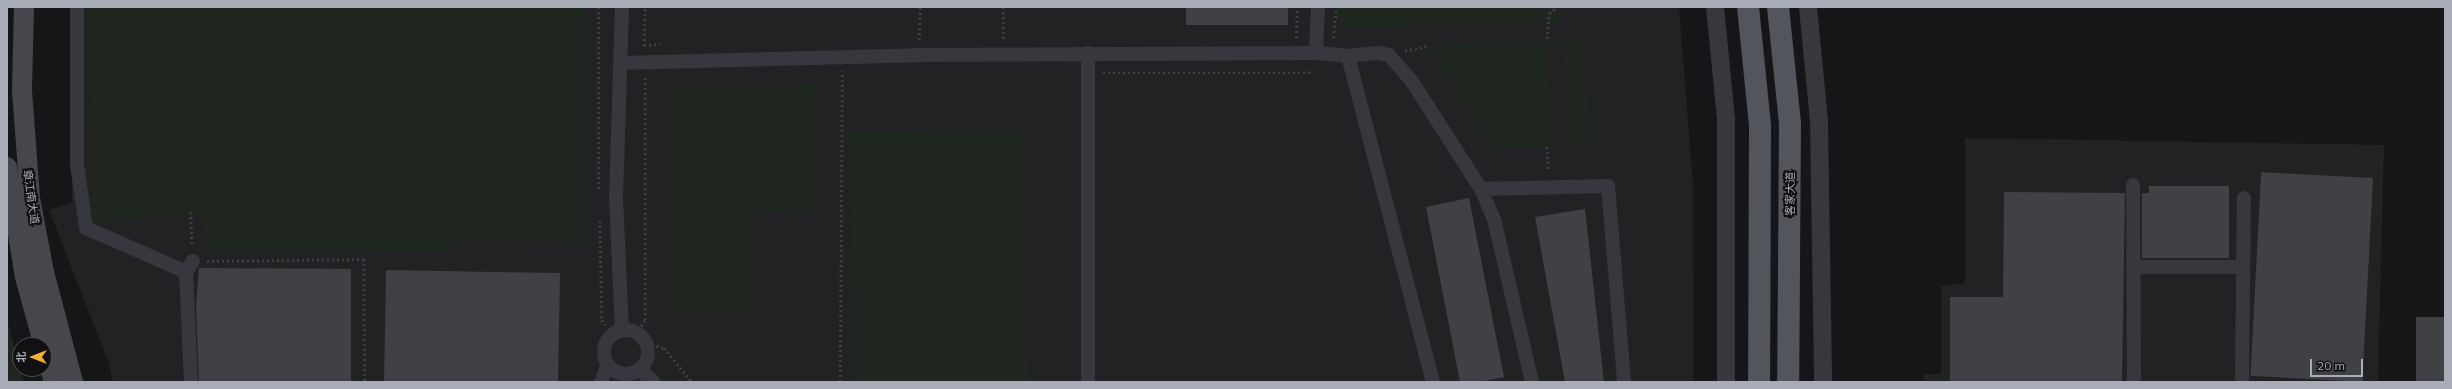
<!DOCTYPE html>
<meta charset="utf-8">
<style>
body{margin:0}
#map{position:relative;width:2452px;height:389px;overflow:hidden;background:#161618;font-family:Mulish,"Noto Sans SC",sans-serif}
div>[style]{position:absolute}
[style*='--x']{left:calc(var(--x)*1px);top:calc(var(--y)*1px);width:calc(var(--w)*1px);rotate:calc(var(--a)*1deg)}
.built>*{inset:0;background:#222225}
.green>*{inset:0;background:#1e261f;transform-origin:0 0}
.building>*{inset:0;background:#404145;transform-origin:0 0}
.path>*{height:2.5px;margin-top:-1.25px;transform-origin:0;background:repeating-linear-gradient(90deg,#3d3f44 0 2px,transparent 0 5px)}
.minor>*{height:14px;margin:-7px;padding:0 7px;transform-origin:7px;border-radius:7px;background:#37383d}
.minor>.ring{margin:-7px;padding:0;box-sizing:content-box;background:none;border:14px solid #37383d;border-radius:50%}
.tertiary>*{height:18px;margin:-9px;padding:0 9px;transform-origin:9px;border-radius:9px;background:#37383d}
.secondary>*{height:20px;margin:-10px;padding:0 10px;transform-origin:10px;border-radius:10px;background:#45474d}
.primary>*{height:22px;margin:-11px;padding:0 11px;transform-origin:11px;border-radius:11px;background:#53555c}
span{translate:-50% -50%;white-space:nowrap;text-align:center;line-height:1.15;-webkit-text-stroke:4px #111113;paint-order:stroke}
.street-label{font-size:11px;color:#a8adb8}
.frame{position:absolute;inset:0;border:8px solid #a8adb8;pointer-events:none}
.north{position:absolute;left:12px;top:337px;width:40px;height:40px;box-sizing:border-box;background:#111113;border:1px solid #4d4f55;border-radius:50%;rotate:270deg;font-size:11px;font-weight:700;line-height:16px;text-align:center;color:#a8adb8}
.north::after{content:'';display:block;margin:auto;width:14px;height:18px;background:#f2b134;clip-path:polygon(50% 0,100% 100%,50% 72%,0 100%)}
.scale{position:absolute;left:2310px;top:359px;width:53px;height:18px;box-sizing:border-box;border:2px solid #a8adb8;border-top:0;padding-left:5px;font-size:12px;line-height:14px;white-space:nowrap;color:#a8adb8;-webkit-text-stroke:3px #111113;paint-order:stroke}
</style>
<div id="map">
<div class="built">
<div style="clip-path:polygon(73px 7px,1679px 7px,1693px 184px,1694px 382px,113px 382px,108px 361px,49px 210px,72px 202px)"></div>
<div style="clip-path:polygon(1965px 138px,2384px 145px,2378px 382px,1924px 382px,1924px 374px,1941px 374px,1941px 286px,1965px 283px)"></div>
</div>
<div class="green">
<div style="clip-path:polygon(88px 7px,583px 7px,588px 243px,458px 239px,457px 251px,203px 254px,201px 215px,92px 223px)"></div>
<div style="clip-path:polygon(1336px 7px,1557px 7px,1557px 24px,1336px 28px)"></div>
<div style="left:1586px;top:36px;width:107px;height:26px;rotate:86deg"></div>
<div style="clip-path:polygon(1547px 39px,1555px 147px,1493px 148px,1426px 46px)"></div>
<div style="clip-path:polygon(816px 84px,818px 210px,756px 212px,754px 313px,669px 313px,668px 86px)"></div>
<div style="left:1026px;top:129px;width:253px;height:178px;rotate:89deg"></div>
<div style="clip-path:polygon(7px 319px,20px 369px,24px 382px,7px 382px)"></div>
</div>
<div class="building">
<div style="left:1186px;top:7px;width:102px;height:18px"></div>
<div style="left:2373px;top:178px;width:204px;height:112px;rotate:93deg"></div>
<div style="clip-path:polygon(2149px 186px,2229px 186px,2229px 258px,2142px 258px,2142px 193px,2149px 193px)"></div>
<div style="clip-path:polygon(2004px 192px,2125px 193px,2122px 382px,1950px 382px,1950px 297px,2003px 297px)"></div>
<div style="clip-path:polygon(1469px 198px,1504px 377px,1480px 382px,1460px 382px,1426px 207px)"></div>
<div style="clip-path:polygon(1585px 209px,1604px 382px,1565px 382px,1535px 217px)"></div>
<div style="clip-path:polygon(199px 268px,351px 269px,351px 382px,199px 382px,196px 306px)"></div>
<div style="left:386px;top:270px;width:174px;height:112px;rotate:1deg"></div>
<div style="left:2416px;top:317px;width:29px;height:65px"></div>
</div>
<div class="path">
<div style="--x:599;--y:7;--w:183;--a:90"></div>
<div style="--x:1296;--y:38;--w:31;--a:-88"></div>
<div style="--x:1333;--y:38;--w:31;--a:-84"></div>
<div style="--x:1003;--y:39;--w:32;--a:-90"></div>
<div style="--x:1547;--y:39;--w:26;--a:-86"></div>
<div style="--x:1549;--y:13;--w:10;--a:-37"></div>
<div style="--x:919;--y:40;--w:33;--a:-88"></div>
<div style="--x:644;--y:45;--w:16;--a:-4"></div>
<div style="--x:644;--y:46;--w:39;--a:-89"></div>
<div style="--x:1405;--y:51;--w:22;--a:-13"></div>
<div style="--x:1103;--y:73;--w:206;--a:0"></div>
<div style="--x:1309;--y:73;--w:5;--a:-68"></div>
<div style="--x:1547;--y:147;--w:25;--a:85"></div>
<div style="--x:191;--y:212;--w:34;--a:88"></div>
<div style="--x:600;--y:221;--w:99;--a:88.8"></div>
<div style="--x:602;--y:320;--w:6;--a:59"></div>
<div style="--x:207;--y:261;--w:157;--a:-0.7"></div>
<div style="--x:364;--y:259;--w:123;--a:89.5"></div>
<div style="--x:638;--y:330;--w:12;--a:-55"></div>
<div style="--x:645;--y:320;--w:243;--a:-90"></div>
<div style="--x:647;--y:343;--w:18;--a:16"></div>
<div style="--x:664;--y:348;--w:44;--a:50.5"></div>
<div style="--x:840;--y:382;--w:311;--a:-89.6"></div>
</div>
<div class="minor">
<div style="--x:77;--y:7;--w:157;--a:90"></div>
<div style="--x:77;--y:164;--w:65;--a:82"></div>
<div style="--x:86;--y:228;--w:109;--a:23.7"></div>
<div style="--x:622;--y:7;--w:191;--a:91.8"></div>
<div style="--x:616;--y:198;--w:131;--a:87.4"></div>
<div style="--x:1316;--y:53;--w:32;--a:5"></div>
<div style="--x:1348;--y:56;--w:30;--a:-6"></div>
<div style="--x:1378;--y:53;--w:11;--a:10"></div>
<div style="--x:1389;--y:55;--w:33;--a:49"></div>
<div style="--x:1411;--y:80;--w:130;--a:57.3"></div>
<div style="--x:1481;--y:189;--w:33;--a:67"></div>
<div style="--x:1494;--y:219;--w:167;--a:76.9"></div>
<div style="--x:1348;--y:56;--w:337;--a:75.4"></div>
<div style="--x:620;--y:63;--w:299;--a:-1.5"></div>
<div style="--x:919;--y:55;--w:397;--a:-0.3"></div>
<div style="--x:1316;--y:53;--w:46;--a:-87.5"></div>
<div style="--x:2133;--y:185;--w:197;--a:89.7"></div>
<div style="--x:1481;--y:189;--w:127;--a:-1.4"></div>
<div style="--x:1608;--y:186;--w:197;--a:85.3"></div>
<div style="--x:2133;--y:267;--w:110;--a:0"></div>
<div class="ring" style="left:604px;top:330px;width:30px;height:30px"></div>
<div style="--x:640;--y:370;--w:18;--a:41"></div>
<div style="--x:191;--y:382;--w:110;--a:-92.6"></div>
<div style="--x:186;--y:272;--w:13;--a:-58"></div>
<div style="--x:601;--y:382;--w:19;--a:-69"></div>
<div style="--x:1088;--y:382;--w:329;--a:-90"></div>
<div style="--x:2242;--y:382;--w:184;--a:-89.4"></div>
</div>
<div class="tertiary">
<div style="--x:1715;--y:7;--w:113;--a:84.4"></div>
<div style="--x:1726;--y:119;--w:263;--a:90"></div>
<div style="--x:1808;--y:7;--w:115;--a:84.5"></div>
<div style="--x:1819;--y:121;--w:261;--a:89.1"></div>
</div>
<div class="secondary">
<div style="--x:24;--y:7;--w:84;--a:91.4"></div>
<div style="--x:22;--y:91;--w:107;--a:85.7"></div>
<div style="--x:30;--y:198;--w:75;--a:79.3"></div>
<div style="--x:44;--y:272;--w:114;--a:75.2"></div>
<div style="--x:7;--y:167;--w:111;--a:80.7"></div>
<div style="--x:25;--y:277;--w:109;--a:74.6"></div>
</div>
<div class="primary">
<div style="--x:1748;--y:7;--w:120;--a:84.2"></div>
<div style="--x:1760;--y:126;--w:256;--a:90.2"></div>
<div style="--x:1778;--y:7;--w:117;--a:84.1"></div>
<div style="--x:1790;--y:123;--w:259;--a:90.4"></div>
</div>
<div class="street-label">
<span style="left:1790px;top:194px;rotate:-90deg">客家大道</span>
<span style="left:31px;top:197px;rotate:82deg">章江南大道</span>
</div>
<div class="frame"></div>
<div class="north">北</div>
<div class="scale">20 m</div>
</div>
